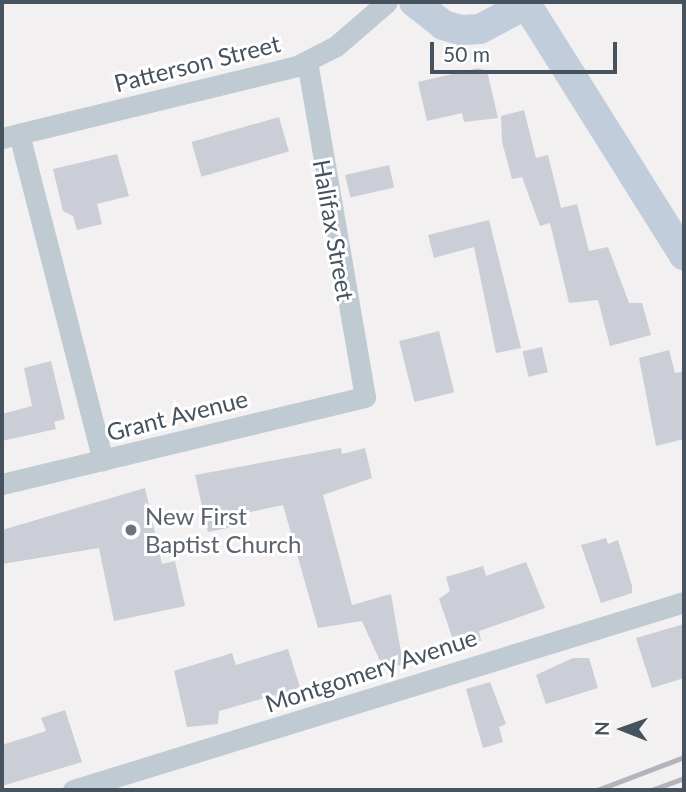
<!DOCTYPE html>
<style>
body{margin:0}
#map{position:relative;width:686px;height:792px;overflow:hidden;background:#f2f0f0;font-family:Lato,sans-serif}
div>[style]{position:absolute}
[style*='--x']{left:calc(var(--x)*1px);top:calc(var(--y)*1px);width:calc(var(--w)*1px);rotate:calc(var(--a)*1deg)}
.building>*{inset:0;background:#cbced6;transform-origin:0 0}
.street>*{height:21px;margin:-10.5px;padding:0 10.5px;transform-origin:10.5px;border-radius:10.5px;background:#bfcad3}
.secondary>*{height:30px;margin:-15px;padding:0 15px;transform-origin:15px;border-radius:15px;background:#c1cdda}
.rail>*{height:5px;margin:-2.5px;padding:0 2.5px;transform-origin:2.5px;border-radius:2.5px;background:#b1b5bb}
.dots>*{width:19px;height:19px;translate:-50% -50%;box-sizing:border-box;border:4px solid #fff;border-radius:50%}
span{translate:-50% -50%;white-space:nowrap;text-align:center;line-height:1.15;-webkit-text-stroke:6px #fff;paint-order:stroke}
.street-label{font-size:24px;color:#46535f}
.worship-label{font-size:24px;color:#5b616d}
.left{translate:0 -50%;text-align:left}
.frame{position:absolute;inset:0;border:4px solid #46535f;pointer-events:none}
.north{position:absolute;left:588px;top:694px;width:70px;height:70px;-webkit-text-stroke:5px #fff;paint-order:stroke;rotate:271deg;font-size:19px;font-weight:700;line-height:28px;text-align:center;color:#46535f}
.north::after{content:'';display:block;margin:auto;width:24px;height:32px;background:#46535f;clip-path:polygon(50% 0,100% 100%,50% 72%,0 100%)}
.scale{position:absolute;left:430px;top:42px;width:187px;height:32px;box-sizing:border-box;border:4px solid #46535f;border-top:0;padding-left:9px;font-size:21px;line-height:24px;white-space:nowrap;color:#46535f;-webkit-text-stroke:5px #fff;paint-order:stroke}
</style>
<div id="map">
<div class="building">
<div style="clip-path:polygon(478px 68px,487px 71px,498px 118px,464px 122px,462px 113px,427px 121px,418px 82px)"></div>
<div style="clip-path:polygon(524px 110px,536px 158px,548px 155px,561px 208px,577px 204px,589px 251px,608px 247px,629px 303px,642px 303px,651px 335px,610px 346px,598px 300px,569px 303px,550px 223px,540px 226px,522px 177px,512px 179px,502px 142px,501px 116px)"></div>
<div style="left:279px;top:117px;width:36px;height:91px;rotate:74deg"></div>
<div style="clip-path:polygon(117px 154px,129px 196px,97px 204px,102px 224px,77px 230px,73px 216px,63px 211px,53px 169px)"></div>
<div style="left:389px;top:165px;width:23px;height:45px;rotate:77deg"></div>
<div style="clip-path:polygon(489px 220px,521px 348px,496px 353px,474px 247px,434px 258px,428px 235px)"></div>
<div style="left:439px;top:331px;width:63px;height:41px;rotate:76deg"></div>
<div style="left:542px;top:347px;width:26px;height:20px;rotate:77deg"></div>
<div style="clip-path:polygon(669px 350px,675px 373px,684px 371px,684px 439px,656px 446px,639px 358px)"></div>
<div style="clip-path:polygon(51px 361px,65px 419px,54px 422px,56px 429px,2px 441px,2px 414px,32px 406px,24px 368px)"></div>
<div style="clip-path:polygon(341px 448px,342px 454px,365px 448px,372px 478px,323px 495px,352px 605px,391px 594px,403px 664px,384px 670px,362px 621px,318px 628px,283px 505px,236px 515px,238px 526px,208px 532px,195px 475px)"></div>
<div style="clip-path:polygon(145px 488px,162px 564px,175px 561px,185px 606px,114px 621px,99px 548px,2px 564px,2px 530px)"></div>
<div style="clip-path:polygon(606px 538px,608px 544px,618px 540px,632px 586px,632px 593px,601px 603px,581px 545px)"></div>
<div style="clip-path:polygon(526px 562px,545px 608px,479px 631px,481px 641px,456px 648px,439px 599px,450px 591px,446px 577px,483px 566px,486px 576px)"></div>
<div style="clip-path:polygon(684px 624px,684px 678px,652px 688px,636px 638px)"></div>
<div style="clip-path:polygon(288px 649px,303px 697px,278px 705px,275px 695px,219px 711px,218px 724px,187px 727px,174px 671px,232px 653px,236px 665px)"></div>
<div style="clip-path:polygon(573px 658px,589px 658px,598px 688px,546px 704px,536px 675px)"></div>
<div style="clip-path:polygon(490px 682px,506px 724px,499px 727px,503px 742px,483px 748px,466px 689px)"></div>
<div style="clip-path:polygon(65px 710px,82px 762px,2px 786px,2px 745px,46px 731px,41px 718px)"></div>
</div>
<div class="street">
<div style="--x:19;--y:134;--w:337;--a:75.6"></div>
<div style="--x:2;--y:138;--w:304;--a:-13.7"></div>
<div style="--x:297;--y:66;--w:44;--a:-27.1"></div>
<div style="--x:336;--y:46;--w:67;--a:-40.8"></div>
<div style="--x:2;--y:484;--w:373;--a:-13.5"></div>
<div style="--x:365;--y:397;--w:341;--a:-99.8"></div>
<div style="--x:73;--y:790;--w:639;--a:-17.1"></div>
</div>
<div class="secondary">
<div style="--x:414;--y:2;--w:37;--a:38"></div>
<div style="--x:443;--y:25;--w:19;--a:16"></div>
<div style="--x:461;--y:30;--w:19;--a:-3"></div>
<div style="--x:480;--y:29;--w:53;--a:-28"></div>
<div style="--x:525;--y:2;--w:299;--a:57.9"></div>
</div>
<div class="rail">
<div style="--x:597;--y:790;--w:93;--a:-20.8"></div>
<div style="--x:651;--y:790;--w:35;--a:-20"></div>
</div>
<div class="dots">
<div style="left:131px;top:530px;background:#6b7280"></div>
</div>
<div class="street-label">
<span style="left:197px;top:63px;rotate:-14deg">Patterson Street</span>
<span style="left:334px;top:230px;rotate:80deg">Halifax Street</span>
<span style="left:177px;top:415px;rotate:-14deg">Grant Avenue</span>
<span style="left:371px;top:670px;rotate:-18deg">Montgomery Avenue</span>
</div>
<div class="worship-label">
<span class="left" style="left:145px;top:530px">New First<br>Baptist Church</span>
</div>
<div class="frame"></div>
<div class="north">N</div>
<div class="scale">50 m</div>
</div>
